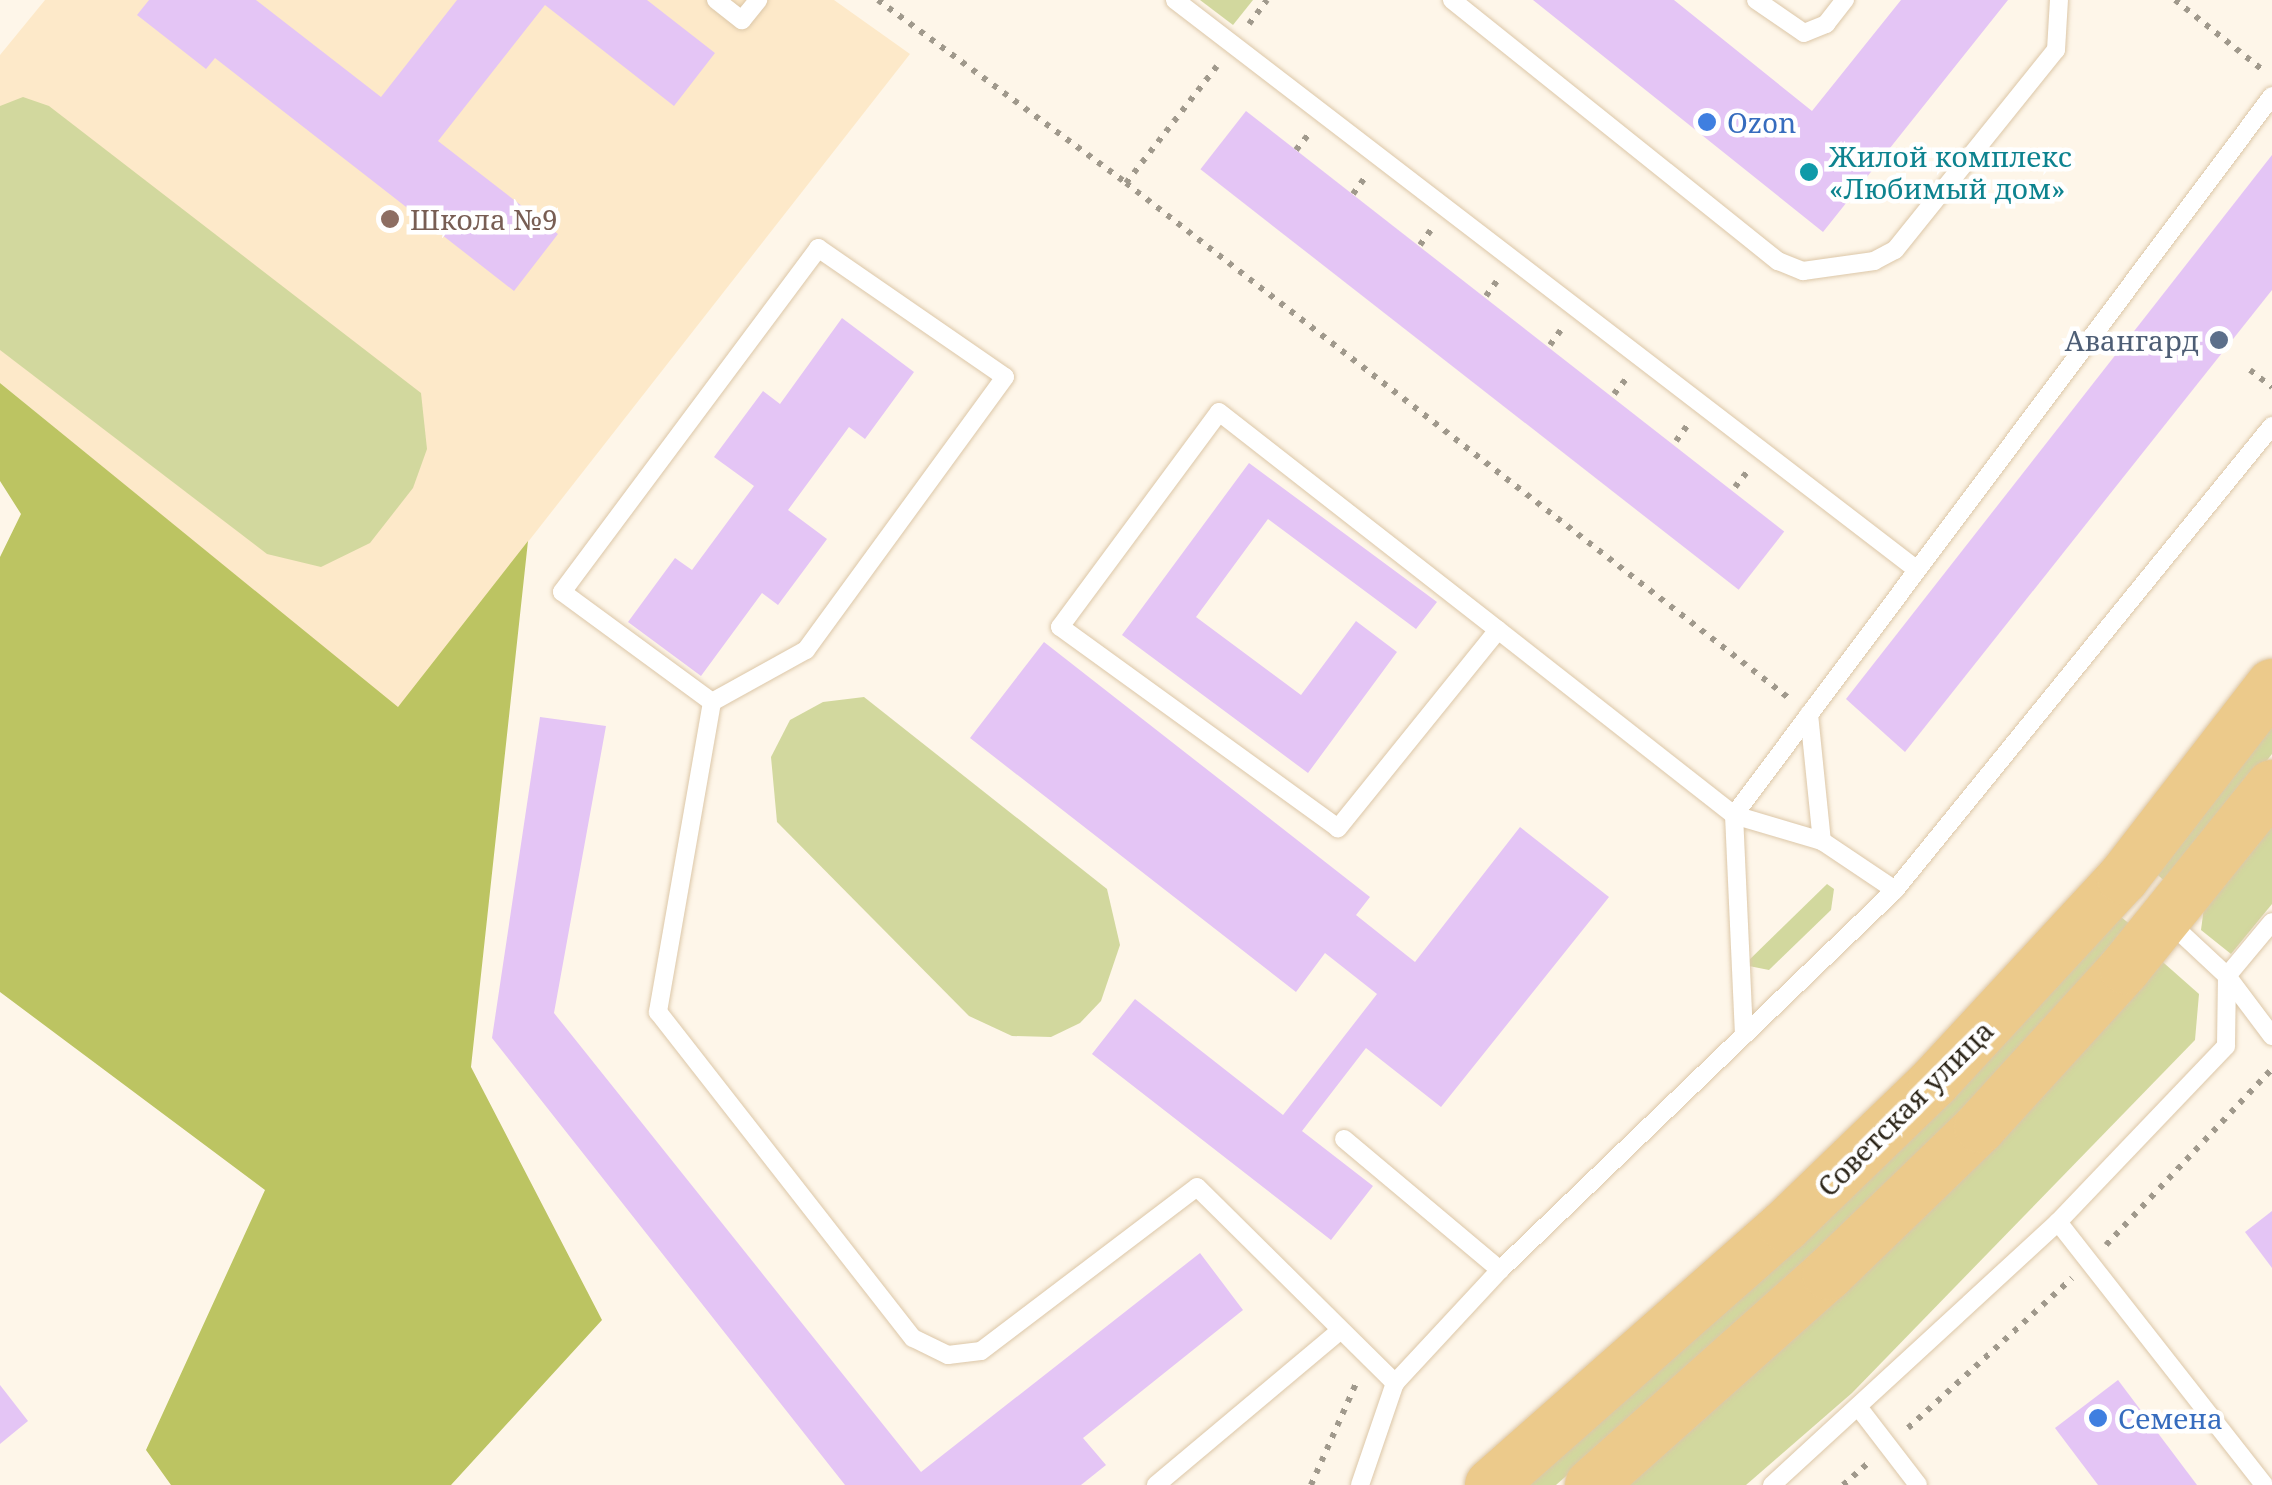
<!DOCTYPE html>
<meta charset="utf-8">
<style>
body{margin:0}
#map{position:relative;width:2272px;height:1485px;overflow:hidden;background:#fef6e9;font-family:"Noto Serif",serif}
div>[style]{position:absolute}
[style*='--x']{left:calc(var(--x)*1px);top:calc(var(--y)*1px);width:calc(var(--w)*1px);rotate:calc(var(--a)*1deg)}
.built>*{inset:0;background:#fde9c9}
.green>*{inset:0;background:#d2d89e}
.forest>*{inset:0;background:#bcc462}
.building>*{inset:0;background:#e4c5f5;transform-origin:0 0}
.path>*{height:6px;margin-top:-3px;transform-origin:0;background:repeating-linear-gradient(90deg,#a0998c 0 5px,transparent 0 13px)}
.roads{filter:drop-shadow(0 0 2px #dcc7a8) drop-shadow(0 0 2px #dcc7a8)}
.lane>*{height:18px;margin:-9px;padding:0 9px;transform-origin:9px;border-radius:9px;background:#fff}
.primary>*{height:52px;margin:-26px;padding:0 26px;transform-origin:26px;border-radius:26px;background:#ecca8b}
.dots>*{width:28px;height:28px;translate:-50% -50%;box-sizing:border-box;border:5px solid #fff;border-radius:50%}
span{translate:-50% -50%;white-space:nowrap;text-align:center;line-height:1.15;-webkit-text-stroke:9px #fff;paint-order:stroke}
.shop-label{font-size:28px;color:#366cbe}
.left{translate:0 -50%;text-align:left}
.culture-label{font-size:28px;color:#0d838f}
.education-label{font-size:28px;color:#785e54}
.service-label{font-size:28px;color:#4e5e75}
.right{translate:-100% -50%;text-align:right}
.street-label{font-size:28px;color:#2d2619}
</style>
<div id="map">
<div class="built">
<div style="clip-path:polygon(45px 0,834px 0,910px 54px,398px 708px,0 383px,0 55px)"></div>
</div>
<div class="green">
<div style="clip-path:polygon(1200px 0,1253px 0,1233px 25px)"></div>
<div style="clip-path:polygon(23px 97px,49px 106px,421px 393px,427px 449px,413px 488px,370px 543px,321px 567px,267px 554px,0 350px,0 106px)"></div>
<div style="clip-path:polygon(864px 697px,1107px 889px,1120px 945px,1101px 1001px,1080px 1023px,1051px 1037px,1012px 1036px,969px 1016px,777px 822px,771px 757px,790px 720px,823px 702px)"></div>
<div style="clip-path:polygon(2272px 715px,2272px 754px,2169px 885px,2150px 868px)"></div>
<div style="clip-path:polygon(2272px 808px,2272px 904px,2231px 954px,2201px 930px,2206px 892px)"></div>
<div style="clip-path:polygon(1827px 884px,1834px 889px,1831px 910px,1769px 970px,1744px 965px)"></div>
<div style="clip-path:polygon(2116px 913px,2131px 925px,2034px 1038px,1814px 1257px,1556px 1485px,1527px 1485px)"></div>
<div style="clip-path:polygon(2156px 956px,2199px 994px,2195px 1040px,1852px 1393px,1746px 1485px,1616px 1485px)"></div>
</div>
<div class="forest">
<div style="clip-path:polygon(0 383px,398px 707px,528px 541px,471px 1067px,602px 1320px,451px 1485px,171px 1485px,146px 1450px,265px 1190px,0 992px,0 557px,21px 514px,0 481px)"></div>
</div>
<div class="building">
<div style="clip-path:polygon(149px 0,256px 0,381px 97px,457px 0,647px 0,715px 53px,674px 106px,545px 5px,438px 141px,558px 234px,514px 291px,215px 58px,206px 69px,137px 15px)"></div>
<div style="clip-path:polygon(1533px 0,1674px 0,1812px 111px,1901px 0,2008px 0,1823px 232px)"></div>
<div style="left:1246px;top:111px;width:683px;height:74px;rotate:38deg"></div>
<div style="clip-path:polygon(2272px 155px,2272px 290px,1905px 752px,1846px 699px)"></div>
<div style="clip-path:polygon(842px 318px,914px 372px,865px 439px,849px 427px,788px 510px,827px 539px,778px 605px,762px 593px,701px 676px,628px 622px,675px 558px,692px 570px,754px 486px,714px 457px,763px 391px,780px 404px)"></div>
<div style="clip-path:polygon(1249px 463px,1437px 602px,1416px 629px,1268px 519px,1196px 617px,1301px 695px,1356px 621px,1397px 652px,1308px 773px,1122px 635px)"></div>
<div style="clip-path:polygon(1044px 642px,1370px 897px,1356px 915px,1415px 962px,1520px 827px,1609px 897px,1441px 1107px,1366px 1048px,1302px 1131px,1373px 1186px,1331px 1240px,1092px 1054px,1135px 999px,1283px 1115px,1377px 994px,1325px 953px,1296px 992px,970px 738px)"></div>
<div style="clip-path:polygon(540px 717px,606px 726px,554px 1013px,921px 1472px,1200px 1253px,1243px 1310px,1083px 1438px,1106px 1465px,1081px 1485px,845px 1485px,492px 1038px)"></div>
<div style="clip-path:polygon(2272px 1211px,2272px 1268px,2245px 1232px)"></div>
<div style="clip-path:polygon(2118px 1380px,2197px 1485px,2098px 1485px,2055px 1428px)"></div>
<div style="clip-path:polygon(0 1385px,28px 1421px,0 1444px)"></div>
</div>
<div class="path">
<div style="--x:878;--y:0;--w:308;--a:36.4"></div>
<div style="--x:1126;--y:183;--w:841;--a:37.85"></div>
<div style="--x:2175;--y:0;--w:114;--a:38.6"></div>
<div style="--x:1249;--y:24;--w:30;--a:-53"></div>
<div style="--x:1296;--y:150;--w:19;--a:-51"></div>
<div style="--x:1126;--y:183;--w:148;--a:-52.1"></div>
<div style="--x:1353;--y:194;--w:19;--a:-54"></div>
<div style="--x:1420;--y:245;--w:19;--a:-54"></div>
<div style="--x:1486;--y:296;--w:19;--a:-54"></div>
<div style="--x:1550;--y:345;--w:19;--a:-54"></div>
<div style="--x:2250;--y:370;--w:28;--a:38"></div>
<div style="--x:1614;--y:394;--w:19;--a:-51"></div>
<div style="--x:1676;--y:441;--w:19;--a:-54"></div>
<div style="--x:1735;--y:487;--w:19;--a:-51"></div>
<div style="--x:2106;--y:1245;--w:242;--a:-46.7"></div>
<div style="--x:1908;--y:1428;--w:222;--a:-42.4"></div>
<div style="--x:1311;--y:1485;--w:114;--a:-66.1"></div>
<div style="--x:1843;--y:1485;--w:33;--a:-41"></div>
</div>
<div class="roads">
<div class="lane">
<div style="--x:716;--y:0;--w:33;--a:38"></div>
<div style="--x:742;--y:20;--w:26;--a:-51"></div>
<div style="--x:1175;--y:0;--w:934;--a:37.52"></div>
<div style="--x:1452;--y:0;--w:418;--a:38.7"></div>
<div style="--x:1778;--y:261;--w:27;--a:22"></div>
<div style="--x:1803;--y:271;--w:72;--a:-8"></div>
<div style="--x:1874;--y:261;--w:24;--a:-28"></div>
<div style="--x:1895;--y:250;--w:257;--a:-51.2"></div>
<div style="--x:2056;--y:50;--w:50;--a:-86.6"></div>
<div style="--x:1756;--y:0;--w:58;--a:34.5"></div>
<div style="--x:1804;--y:33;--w:24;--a:-22"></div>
<div style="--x:1826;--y:24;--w:31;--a:-52"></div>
<div style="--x:1498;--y:630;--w:255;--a:128.9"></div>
<div style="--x:1338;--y:828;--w:343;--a:-144.1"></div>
<div style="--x:1060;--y:627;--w:267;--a:-53.5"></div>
<div style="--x:1219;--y:412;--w:354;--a:38"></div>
<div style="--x:1498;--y:630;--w:300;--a:38.1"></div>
<div style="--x:1734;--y:815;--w:92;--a:16.5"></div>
<div style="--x:1822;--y:841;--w:88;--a:33.9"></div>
<div style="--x:712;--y:702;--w:186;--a:-143.7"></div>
<div style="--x:562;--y:592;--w:429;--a:-53.3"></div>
<div style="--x:818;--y:248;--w:227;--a:34.6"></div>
<div style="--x:1005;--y:377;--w:338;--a:126.1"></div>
<div style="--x:806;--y:650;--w:107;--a:151"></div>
<div style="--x:712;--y:702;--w:315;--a:99.9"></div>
<div style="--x:658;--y:1012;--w:414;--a:52"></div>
<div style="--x:913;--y:1338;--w:39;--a:26"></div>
<div style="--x:948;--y:1355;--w:33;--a:-7"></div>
<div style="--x:981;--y:1351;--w:271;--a:-37.2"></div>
<div style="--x:1197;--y:1187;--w:279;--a:44.7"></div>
<div style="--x:1809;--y:714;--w:128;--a:84.2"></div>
<div style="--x:2167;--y:920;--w:82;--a:43"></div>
<div style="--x:2227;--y:976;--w:75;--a:53.1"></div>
<div style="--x:1744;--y:1035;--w:220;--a:-92.6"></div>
<div style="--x:1734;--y:815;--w:898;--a:-53.19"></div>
<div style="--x:1344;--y:1139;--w:204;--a:40"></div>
<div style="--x:2058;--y:1222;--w:334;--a:51.9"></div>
<div style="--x:1859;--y:1408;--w:97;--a:52.5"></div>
<div style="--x:1156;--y:1485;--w:241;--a:-40"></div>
<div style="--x:1360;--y:1485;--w:108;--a:-71.1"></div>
<div style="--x:1395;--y:1383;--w:154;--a:-47.1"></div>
<div style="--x:1500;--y:1270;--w:548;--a:-43.89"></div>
<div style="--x:1895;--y:890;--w:598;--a:-50.91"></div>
<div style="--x:1772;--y:1485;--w:389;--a:-42.6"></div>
<div style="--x:2058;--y:1222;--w:243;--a:-46.3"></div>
<div style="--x:2226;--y:1046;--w:70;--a:-89.2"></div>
<div style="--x:2227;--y:976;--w:70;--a:-50.2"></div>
</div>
<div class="primary">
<div style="--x:1491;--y:1485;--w:392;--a:-41.4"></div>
<div style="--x:1785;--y:1226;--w:207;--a:-44"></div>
<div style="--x:1934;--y:1082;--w:278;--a:-47.2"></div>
<div style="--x:2123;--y:878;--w:244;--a:-52.3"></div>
<div style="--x:1591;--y:1485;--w:317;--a:-41.7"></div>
<div style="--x:1828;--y:1274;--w:211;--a:-44"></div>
<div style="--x:1980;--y:1127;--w:215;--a:-47.6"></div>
<div style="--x:2125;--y:968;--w:234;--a:-51.1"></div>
</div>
</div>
<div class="dots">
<div style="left:1707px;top:122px;background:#3f7fe0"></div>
<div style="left:1809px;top:172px;background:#0f9aa8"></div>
<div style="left:390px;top:219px;background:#8d6e63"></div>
<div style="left:2219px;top:340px;background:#5c6f8a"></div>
<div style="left:2098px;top:1418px;background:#3f7fe0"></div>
</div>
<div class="shop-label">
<span class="left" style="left:1727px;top:122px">Ozon</span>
<span class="left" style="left:2118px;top:1418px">Семена</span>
</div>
<div class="culture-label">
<span class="left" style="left:1829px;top:172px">Жилой комплекс<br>«Любимый дом»</span>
</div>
<div class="education-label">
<span class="left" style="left:410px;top:219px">Школа №9</span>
</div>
<div class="service-label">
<span class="right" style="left:2199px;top:340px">Авангард</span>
</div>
<div class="street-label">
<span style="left:1905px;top:1108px;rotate:-45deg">Советская улица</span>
</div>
</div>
